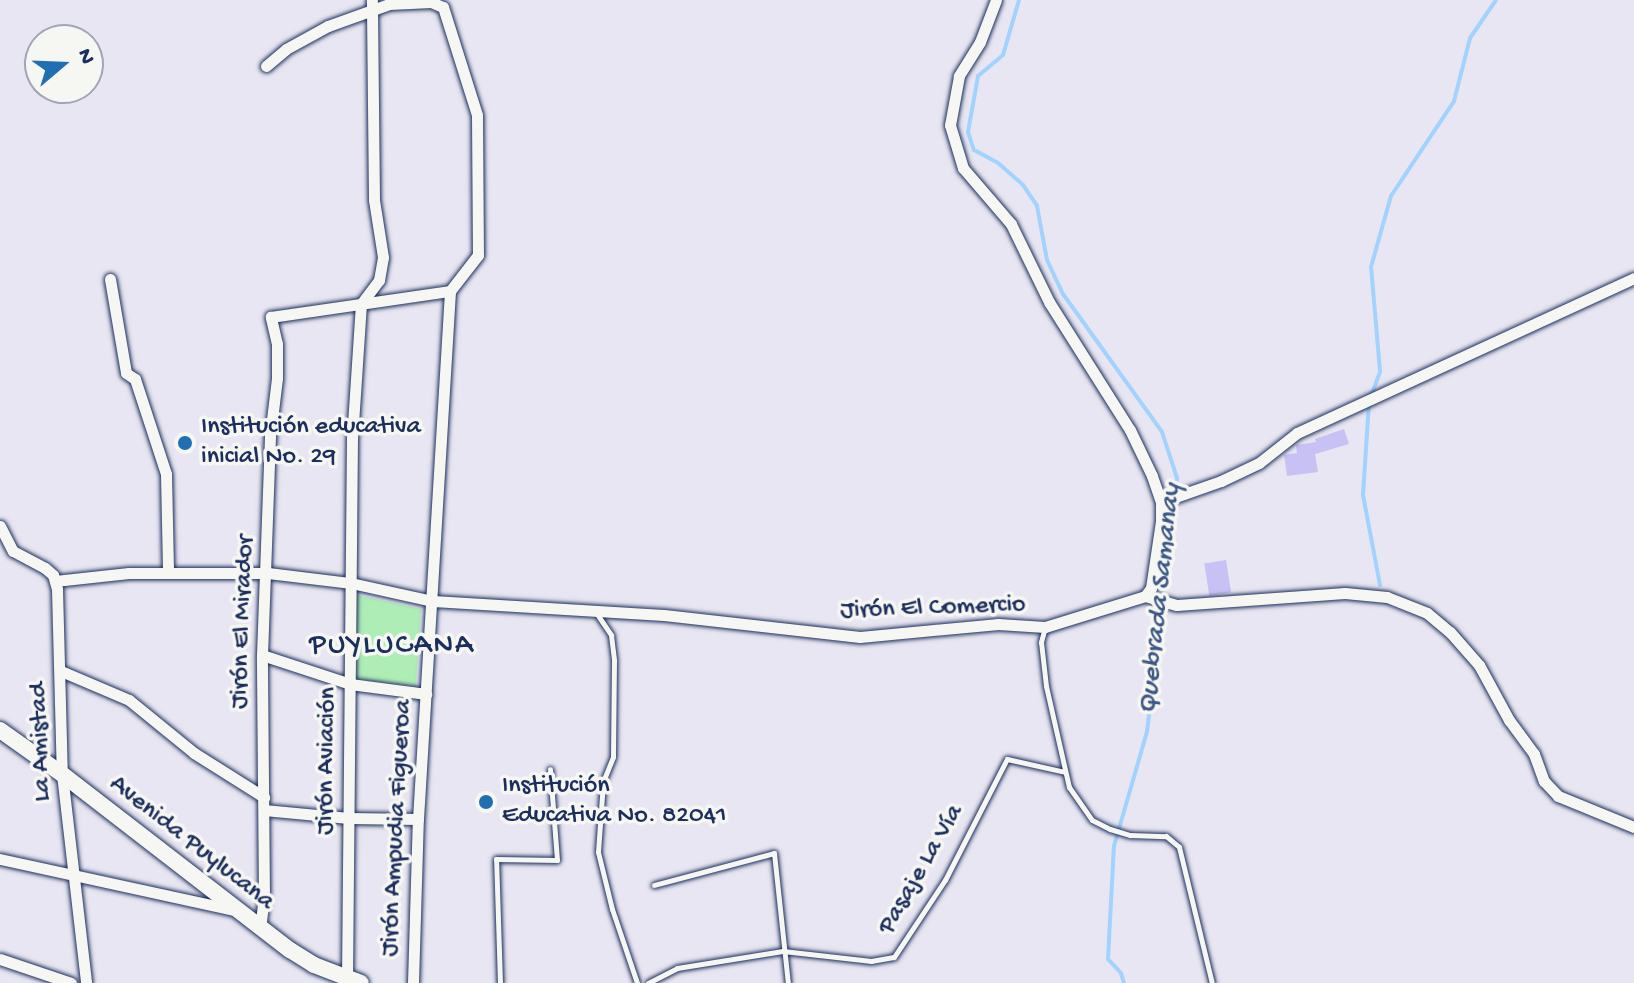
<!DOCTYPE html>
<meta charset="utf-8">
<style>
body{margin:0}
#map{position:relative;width:1634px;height:983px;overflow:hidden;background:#e8e6f2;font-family:"Gochi Hand",sans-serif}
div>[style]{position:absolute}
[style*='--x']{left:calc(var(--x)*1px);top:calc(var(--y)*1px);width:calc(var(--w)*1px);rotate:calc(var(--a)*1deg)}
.green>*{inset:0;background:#aeeeb6}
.stream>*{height:4px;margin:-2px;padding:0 2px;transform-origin:2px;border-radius:2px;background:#a1d3fe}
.building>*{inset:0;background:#c8c1f3;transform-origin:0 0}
.roads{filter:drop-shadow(0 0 2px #1b2f5e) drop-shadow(0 0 2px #1b2f5e)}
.lane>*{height:5px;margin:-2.5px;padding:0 2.5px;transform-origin:2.5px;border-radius:2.5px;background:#f6f6f2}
.street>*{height:11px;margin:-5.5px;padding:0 5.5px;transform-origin:5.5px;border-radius:5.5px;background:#f6f6f2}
.primary>*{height:16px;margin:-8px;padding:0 8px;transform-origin:8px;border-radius:8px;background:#f6f6f2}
.dots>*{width:22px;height:22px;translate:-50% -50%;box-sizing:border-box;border:4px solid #f6f6f2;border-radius:50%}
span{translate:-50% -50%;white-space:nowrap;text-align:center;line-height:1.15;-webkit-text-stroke:7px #f6f6f2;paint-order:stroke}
.poi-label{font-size:26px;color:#1b2f5e}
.left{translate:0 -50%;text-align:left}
.street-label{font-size:26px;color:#1b2f5e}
.water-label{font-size:28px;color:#3c5886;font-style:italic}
.quarter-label{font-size:30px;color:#1b2f5e;letter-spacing:2px}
.north{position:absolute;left:24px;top:24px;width:80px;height:80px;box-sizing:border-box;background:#f6f6f2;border:2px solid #9ea6b7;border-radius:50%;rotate:71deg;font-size:22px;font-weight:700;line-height:32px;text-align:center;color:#1b2f5e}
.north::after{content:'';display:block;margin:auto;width:28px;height:36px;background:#1f6fb2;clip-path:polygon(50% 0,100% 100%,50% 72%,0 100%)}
</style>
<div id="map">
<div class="green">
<div style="clip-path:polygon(357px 595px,421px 609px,416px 686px,357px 679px)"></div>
</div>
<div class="stream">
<div style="--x:1019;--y:0;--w:57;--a:106.2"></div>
<div style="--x:1003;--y:55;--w:33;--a:140"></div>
<div style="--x:978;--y:76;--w:57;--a:100.1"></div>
<div style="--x:968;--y:132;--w:19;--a:72"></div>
<div style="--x:974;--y:150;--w:27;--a:28"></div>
<div style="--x:998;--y:163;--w:33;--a:41"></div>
<div style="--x:1023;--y:185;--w:25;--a:56"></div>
<div style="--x:1037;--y:206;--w:55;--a:79.5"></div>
<div style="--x:1047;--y:260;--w:38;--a:65"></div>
<div style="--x:1063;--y:294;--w:170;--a:54.3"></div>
<div style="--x:1162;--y:432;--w:48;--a:71.9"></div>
<div style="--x:1177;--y:478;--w:15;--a:98"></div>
<div style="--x:1380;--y:585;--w:92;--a:-100.7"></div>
<div style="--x:1363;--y:495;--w:93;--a:-86.3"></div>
<div style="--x:1369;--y:402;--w:33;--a:-70"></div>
<div style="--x:1380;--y:371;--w:104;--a:-94.9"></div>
<div style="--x:1371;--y:267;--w:74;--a:-74.3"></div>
<div style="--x:1391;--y:196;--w:114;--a:-56.4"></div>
<div style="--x:1454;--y:101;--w:65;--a:-75.7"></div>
<div style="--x:1470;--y:38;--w:46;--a:-55.6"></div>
<div style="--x:1124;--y:983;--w:10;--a:-107"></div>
<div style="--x:1121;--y:973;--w:19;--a:-133"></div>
<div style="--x:1108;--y:959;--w:113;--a:-87"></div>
<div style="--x:1114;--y:846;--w:119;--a:-73.9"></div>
<div style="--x:1147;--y:732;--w:232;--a:-83.3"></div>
</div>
<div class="building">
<div style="clip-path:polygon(1344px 429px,1349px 444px,1315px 454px,1318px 472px,1287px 476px,1284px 455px,1297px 453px,1296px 445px,1316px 442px,1315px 439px)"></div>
<div style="left:1226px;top:560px;width:33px;height:22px;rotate:81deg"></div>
</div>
<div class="roads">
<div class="lane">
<div style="--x:595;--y:611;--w:29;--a:56"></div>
<div style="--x:611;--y:635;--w:26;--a:83"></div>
<div style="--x:614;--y:661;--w:96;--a:90.6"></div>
<div style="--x:613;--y:757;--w:27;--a:112"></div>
<div style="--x:603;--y:782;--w:70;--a:94.1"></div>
<div style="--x:598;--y:852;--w:59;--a:76.2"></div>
<div style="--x:612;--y:909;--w:78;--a:71.3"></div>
<div style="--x:1045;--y:627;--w:16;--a:105"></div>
<div style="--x:1041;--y:642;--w:44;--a:83.5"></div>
<div style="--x:1046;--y:686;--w:104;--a:77.2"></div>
<div style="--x:1069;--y:787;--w:40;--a:55.1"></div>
<div style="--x:1092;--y:820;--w:20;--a:27"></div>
<div style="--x:1110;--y:829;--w:21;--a:17"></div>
<div style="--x:1130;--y:835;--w:36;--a:2"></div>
<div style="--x:1166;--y:836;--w:17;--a:40"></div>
<div style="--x:1179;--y:847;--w:140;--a:76.4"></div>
<div style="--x:654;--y:885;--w:124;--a:-14.9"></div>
<div style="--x:774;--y:853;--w:131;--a:83.9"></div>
<div style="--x:500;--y:983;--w:124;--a:-91.8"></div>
<div style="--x:496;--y:859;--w:61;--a:0.9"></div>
<div style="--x:557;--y:860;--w:91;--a:-94.4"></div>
<div style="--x:648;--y:983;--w:33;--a:-27"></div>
<div style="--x:677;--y:968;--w:107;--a:-9.1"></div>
<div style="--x:783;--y:951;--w:89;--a:6.5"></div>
<div style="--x:871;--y:961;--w:23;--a:-10"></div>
<div style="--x:894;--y:957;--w:92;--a:-56.5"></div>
<div style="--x:945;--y:880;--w:136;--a:-62.9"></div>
<div style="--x:1007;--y:759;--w:59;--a:12.6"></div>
</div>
<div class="street">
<div style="--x:996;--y:0;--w:45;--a:110.9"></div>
<div style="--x:980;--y:42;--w:40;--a:122"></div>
<div style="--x:959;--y:76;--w:50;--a:100.4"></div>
<div style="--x:950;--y:125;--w:45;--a:73.2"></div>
<div style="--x:963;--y:168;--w:74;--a:49.4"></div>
<div style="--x:1011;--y:224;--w:87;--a:64"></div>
<div style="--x:1049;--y:302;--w:151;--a:57.7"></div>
<div style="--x:1130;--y:430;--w:51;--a:64.4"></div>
<div style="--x:1152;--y:476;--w:28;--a:71"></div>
<div style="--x:1161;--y:502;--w:19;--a:90"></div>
<div style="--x:1161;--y:521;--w:68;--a:98.5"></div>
<div style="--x:1151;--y:588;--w:10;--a:127"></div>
<div style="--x:266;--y:66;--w:26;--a:-40"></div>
<div style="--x:286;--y:49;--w:48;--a:-28.7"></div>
<div style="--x:328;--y:26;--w:65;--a:-19.8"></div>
<div style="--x:389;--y:4;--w:42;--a:-2.7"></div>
<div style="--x:431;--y:2;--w:13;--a:23"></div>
<div style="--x:443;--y:7;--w:113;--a:72.5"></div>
<div style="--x:477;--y:115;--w:140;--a:89.6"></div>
<div style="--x:478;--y:255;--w:46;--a:127.9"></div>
<div style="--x:110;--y:279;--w:95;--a:80.3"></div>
<div style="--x:126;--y:373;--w:11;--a:34"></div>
<div style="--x:135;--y:379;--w:100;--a:71.9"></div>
<div style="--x:166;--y:474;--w:98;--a:88.8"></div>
<div style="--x:1161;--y:502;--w:64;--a:-19.3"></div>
<div style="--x:1221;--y:481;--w:42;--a:-25.3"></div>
<div style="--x:1259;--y:463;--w:48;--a:-38.3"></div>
<div style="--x:1297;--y:433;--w:371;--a:-24.7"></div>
<div style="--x:0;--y:526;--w:28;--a:63"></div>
<div style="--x:13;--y:551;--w:36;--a:28"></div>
<div style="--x:45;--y:568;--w:11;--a:41"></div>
<div style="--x:53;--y:575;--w:15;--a:74"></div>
<div style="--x:57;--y:589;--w:185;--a:88.5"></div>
<div style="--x:62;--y:774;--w:210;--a:83.4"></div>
<div style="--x:55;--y:581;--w:74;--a:-6.2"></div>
<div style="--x:129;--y:573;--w:139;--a:0"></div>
<div style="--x:268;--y:573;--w:84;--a:6.9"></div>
<div style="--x:351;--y:583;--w:84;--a:12.4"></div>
<div style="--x:433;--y:601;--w:231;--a:3.5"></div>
<div style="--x:664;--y:615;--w:197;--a:6.4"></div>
<div style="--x:860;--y:637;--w:139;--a:-5.4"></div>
<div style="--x:998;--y:624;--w:47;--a:3.7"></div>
<div style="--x:1045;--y:627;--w:105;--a:-17.2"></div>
<div style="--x:1145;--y:596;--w:33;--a:16"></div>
<div style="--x:1177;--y:605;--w:168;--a:-4.1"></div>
<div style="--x:1345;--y:593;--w:42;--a:5.4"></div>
<div style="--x:1387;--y:597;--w:43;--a:21.8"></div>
<div style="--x:1427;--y:613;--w:30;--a:40"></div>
<div style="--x:1450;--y:632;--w:44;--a:48.7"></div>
<div style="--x:1479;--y:665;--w:63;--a:61.4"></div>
<div style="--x:1509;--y:720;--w:42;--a:53.7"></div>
<div style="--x:1534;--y:754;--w:29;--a:70"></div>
<div style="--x:1544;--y:781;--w:21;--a:47"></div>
<div style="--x:1558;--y:796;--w:82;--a:22.2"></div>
<div style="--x:262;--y:655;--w:93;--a:18.2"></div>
<div style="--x:350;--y:684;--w:77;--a:7.5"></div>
<div style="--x:61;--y:671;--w:74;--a:23.1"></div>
<div style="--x:129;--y:700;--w:84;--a:39.2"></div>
<div style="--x:194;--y:753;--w:83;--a:32.2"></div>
<div style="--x:264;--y:810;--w:85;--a:5.4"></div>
<div style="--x:349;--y:818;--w:69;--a:0.8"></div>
<div style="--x:0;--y:859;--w:239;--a:12.3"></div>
<div style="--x:260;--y:929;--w:32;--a:-83"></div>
<div style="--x:264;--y:897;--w:242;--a:-90.5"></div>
<div style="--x:262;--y:655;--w:219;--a:-87.9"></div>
<div style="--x:270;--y:436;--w:58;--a:-83.1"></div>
<div style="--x:277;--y:378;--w:34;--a:-90"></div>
<div style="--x:277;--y:344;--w:28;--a:-103"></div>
<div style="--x:271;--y:317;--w:181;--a:-8.3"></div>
<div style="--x:0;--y:959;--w:75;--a:18.7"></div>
<div style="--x:347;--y:979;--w:540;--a:-89.47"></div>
<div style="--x:352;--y:439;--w:135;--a:-86.2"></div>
<div style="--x:361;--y:304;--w:30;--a:-53"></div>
<div style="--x:379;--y:280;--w:23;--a:-80"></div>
<div style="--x:383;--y:257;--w:58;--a:-99"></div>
<div style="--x:374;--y:200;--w:200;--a:-90.6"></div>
<div style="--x:413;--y:983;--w:164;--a:-88.3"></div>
<div style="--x:418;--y:819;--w:529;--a:-86.53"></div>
</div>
<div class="primary">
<div style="--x:0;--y:730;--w:76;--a:35.4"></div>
<div style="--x:62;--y:774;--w:288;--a:37.7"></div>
<div style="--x:290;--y:950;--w:28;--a:32"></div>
<div style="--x:314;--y:965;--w:50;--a:21"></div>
</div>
</div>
<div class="dots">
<div style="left:185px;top:443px;background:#1f6fb2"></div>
<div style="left:486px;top:802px;background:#1f6fb2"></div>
</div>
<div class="poi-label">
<span class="left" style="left:201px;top:443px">Institución educativa<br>inicial No. 29</span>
<span class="left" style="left:502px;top:802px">Institución<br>Educativa No. 82041</span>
</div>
<div class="street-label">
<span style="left:933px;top:609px;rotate:-2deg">Jirón El Comercio</span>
<span style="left:244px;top:622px;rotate:-88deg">Jirón El Mirador</span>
<span style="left:42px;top:742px;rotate:-92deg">La Amistad</span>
<span style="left:328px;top:761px;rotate:-89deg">Jirón Aviación</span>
<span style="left:398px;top:828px;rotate:-87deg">Jirón Ampudia Figueroa</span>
<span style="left:191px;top:844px;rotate:38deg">Avenida Puylucana</span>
<span style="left:922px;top:870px;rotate:-60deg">Pasaje La Vía</span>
</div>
<div class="water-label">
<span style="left:1161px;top:599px;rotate:-84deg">Quebrada Samanay</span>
</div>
<div class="quarter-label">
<span style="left:392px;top:647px">PUYLUCANA</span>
</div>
<div class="north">N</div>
</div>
